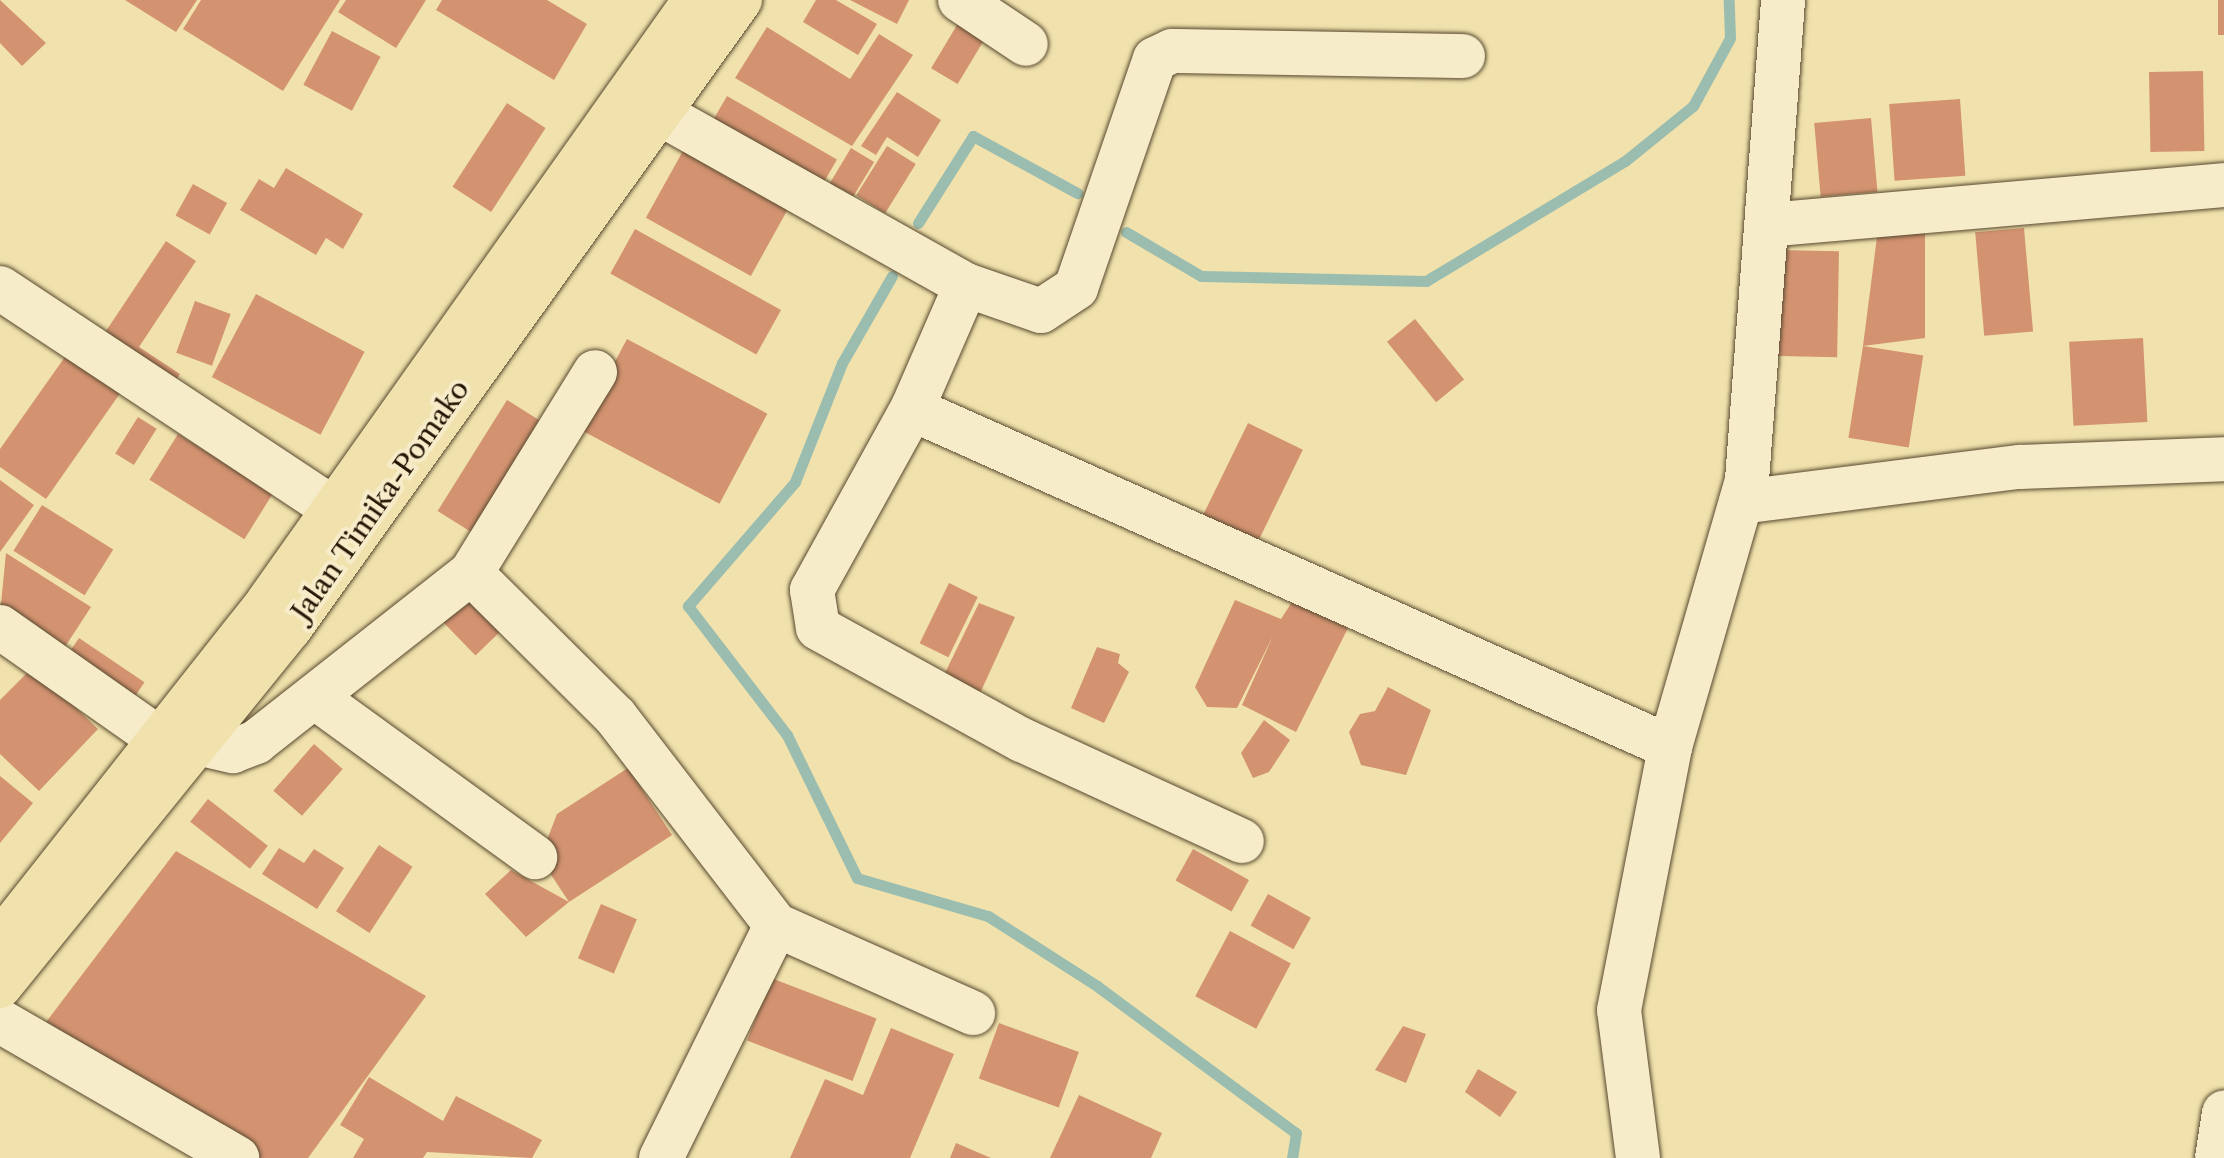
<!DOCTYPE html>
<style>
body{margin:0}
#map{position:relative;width:2224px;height:1158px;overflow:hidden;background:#f1e2ad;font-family:"Libre Caslon Text",serif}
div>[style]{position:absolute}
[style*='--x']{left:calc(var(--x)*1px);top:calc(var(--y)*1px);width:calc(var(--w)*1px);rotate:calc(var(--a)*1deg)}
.stream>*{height:11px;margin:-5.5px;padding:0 5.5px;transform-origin:5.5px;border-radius:5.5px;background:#9bbdaf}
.building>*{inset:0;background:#d39371;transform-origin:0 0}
.roads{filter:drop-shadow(0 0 2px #58492f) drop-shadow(0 0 2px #58492f)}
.minor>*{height:44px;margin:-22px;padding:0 22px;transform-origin:22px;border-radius:22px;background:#f6ecca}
.highway>*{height:44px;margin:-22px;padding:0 22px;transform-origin:22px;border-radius:22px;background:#f1e2ad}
span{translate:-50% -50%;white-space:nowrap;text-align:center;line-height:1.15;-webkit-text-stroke:8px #f6ecca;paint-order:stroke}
.street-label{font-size:28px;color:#251605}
</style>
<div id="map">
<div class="stream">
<div style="--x:918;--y:223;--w:103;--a:-57.7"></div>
<div style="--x:973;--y:136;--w:119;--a:28.7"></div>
<div style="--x:1126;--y:232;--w:87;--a:30.4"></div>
<div style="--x:1201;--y:276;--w:225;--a:1.3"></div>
<div style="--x:1426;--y:281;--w:232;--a:-31.1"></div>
<div style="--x:1625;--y:161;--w:87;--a:-39"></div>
<div style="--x:1693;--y:106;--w:77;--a:-61.4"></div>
<div style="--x:1730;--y:38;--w:38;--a:-92"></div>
<div style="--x:892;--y:276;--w:100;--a:119.9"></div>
<div style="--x:842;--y:363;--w:128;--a:111.6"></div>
<div style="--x:795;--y:482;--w:164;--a:130.8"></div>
<div style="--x:688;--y:606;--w:163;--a:52.5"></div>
<div style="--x:787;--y:735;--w:159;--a:63.9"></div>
<div style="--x:857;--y:878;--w:136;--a:16.2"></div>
<div style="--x:988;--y:916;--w:130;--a:32.7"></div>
<div style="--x:1097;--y:986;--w:247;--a:36.5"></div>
<div style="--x:1296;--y:1133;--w:25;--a:99"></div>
</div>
<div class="building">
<div style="clip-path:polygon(0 0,46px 43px,22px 66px,0 43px)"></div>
<div style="clip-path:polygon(125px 0,197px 0,176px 32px)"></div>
<div style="clip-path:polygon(201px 0,340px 0,283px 91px,183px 29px)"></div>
<div style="clip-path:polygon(346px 0,426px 0,396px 48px,338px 12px)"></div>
<div style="clip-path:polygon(442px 0,547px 0,587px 24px,554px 80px,436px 10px)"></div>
<div style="clip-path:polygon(816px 0,836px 0,877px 24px,858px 55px,803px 22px)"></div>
<div style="clip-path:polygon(850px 0,909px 0,897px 24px)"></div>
<div style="left:2218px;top:0;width:6px;height:35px"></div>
<div style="left:963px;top:15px;width:31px;height:62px;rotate:31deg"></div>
<div style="clip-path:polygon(767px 27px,850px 79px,879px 34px,913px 55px,852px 146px,735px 78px)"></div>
<div style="left:332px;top:31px;width:55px;height:61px;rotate:28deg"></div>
<div style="left:2203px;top:71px;width:80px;height:54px;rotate:89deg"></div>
<div style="clip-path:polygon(897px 92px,941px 120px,918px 157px,887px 137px,876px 155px,861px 146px)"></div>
<div style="left:727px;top:96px;width:127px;height:34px;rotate:30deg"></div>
<div style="left:1960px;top:99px;width:77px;height:71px;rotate:86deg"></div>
<div style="left:507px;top:103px;width:46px;height:100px;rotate:33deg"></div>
<div style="left:1871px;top:118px;width:74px;height:57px;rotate:85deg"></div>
<div style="left:689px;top:140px;width:120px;height:89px;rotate:29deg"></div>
<div style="left:887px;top:146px;width:34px;height:58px;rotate:32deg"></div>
<div style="left:851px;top:148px;width:27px;height:51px;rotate:31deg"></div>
<div style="clip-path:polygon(286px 168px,363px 214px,343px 249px,326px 238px,316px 255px,240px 210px,259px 179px,274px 188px)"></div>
<div style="left:193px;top:184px;width:39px;height:36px;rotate:29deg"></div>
<div style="left:2024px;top:228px;width:104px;height:49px;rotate:85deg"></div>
<div style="left:635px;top:229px;width:167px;height:51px;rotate:29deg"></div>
<div style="clip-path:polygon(1925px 232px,1925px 338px,1863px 346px,1877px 237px)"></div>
<div style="clip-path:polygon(166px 241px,196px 261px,139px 347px,180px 374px,167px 393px,96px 346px)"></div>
<div style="left:1773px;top:250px;width:66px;height:106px;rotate:1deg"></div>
<div style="left:256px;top:294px;width:123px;height:94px;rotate:28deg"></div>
<div style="left:195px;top:301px;width:38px;height:55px;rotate:20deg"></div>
<div style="left:1415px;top:319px;width:78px;height:36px;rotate:51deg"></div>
<div style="left:2143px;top:338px;width:84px;height:74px;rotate:87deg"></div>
<div style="left:627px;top:339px;width:159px;height:102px;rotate:28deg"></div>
<div style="left:1863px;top:346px;width:61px;height:93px;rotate:9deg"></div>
<div style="clip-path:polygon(67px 354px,121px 392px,46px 499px,0 467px,0 449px)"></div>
<div style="left:507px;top:400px;width:49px;height:131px;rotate:32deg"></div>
<div style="left:138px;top:417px;width:22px;height:43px;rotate:32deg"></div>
<div style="left:1248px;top:423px;width:61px;height:110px;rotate:26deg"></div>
<div style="left:178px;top:434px;width:112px;height:54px;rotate:32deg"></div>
<div style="clip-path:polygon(0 480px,34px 505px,0 552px)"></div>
<div style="left:42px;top:505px;width:84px;height:54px;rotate:32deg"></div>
<div style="clip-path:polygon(6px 553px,91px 607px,61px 653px,0 614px)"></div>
<div style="left:949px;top:583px;width:32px;height:67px;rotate:26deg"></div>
<div style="left:473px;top:594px;width:46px;height:41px;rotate:46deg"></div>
<div style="clip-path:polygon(1235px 600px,1281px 619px,1292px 602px,1348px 628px,1296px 732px,1242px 705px,1273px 636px,1237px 708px,1207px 707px,1195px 687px)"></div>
<div style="clip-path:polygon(979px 603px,1015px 617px,976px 702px,945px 673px)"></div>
<div style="left:79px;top:638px;width:79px;height:30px;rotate:34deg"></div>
<div style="clip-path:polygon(1097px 647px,1120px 654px,1118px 663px,1129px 672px,1104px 723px,1071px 708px)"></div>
<div style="clip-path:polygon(33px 667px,98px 729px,39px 791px,0 754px,0 700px)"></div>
<div style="clip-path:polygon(1388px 687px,1431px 710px,1406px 775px,1361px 765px,1349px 732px,1360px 714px,1375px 711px)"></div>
<div style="clip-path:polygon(1264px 720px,1290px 740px,1269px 772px,1253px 778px,1241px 753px)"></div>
<div style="left:314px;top:744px;width:38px;height:62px;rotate:41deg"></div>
<div style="clip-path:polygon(628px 768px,672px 835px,569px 902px,540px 858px,557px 814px)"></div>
<div style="clip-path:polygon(0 776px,33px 803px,0 843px)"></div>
<div style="left:208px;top:799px;width:76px;height:29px;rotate:38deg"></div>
<div style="left:379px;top:845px;width:40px;height:79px;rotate:33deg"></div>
<div style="clip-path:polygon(279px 848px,304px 863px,314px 849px,344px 868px,317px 909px,262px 874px)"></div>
<div style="left:1193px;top:849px;width:64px;height:36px;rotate:29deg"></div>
<div style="clip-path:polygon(176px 851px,426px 996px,308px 1158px,253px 1158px,37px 1034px)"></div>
<div style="clip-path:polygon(511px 870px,569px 902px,526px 937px,485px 894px)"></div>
<div style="left:1268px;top:894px;width:49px;height:36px;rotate:29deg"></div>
<div style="left:601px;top:904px;width:39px;height:59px;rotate:23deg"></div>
<div style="left:1230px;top:931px;width:69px;height:74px;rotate:28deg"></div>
<div style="left:771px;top:978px;width:113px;height:67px;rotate:21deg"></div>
<div style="left:999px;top:1023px;width:85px;height:59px;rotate:20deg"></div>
<div style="clip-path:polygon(1403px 1026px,1426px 1034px,1406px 1083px,1375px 1070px)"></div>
<div style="clip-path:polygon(891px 1028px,954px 1054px,910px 1158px,790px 1158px,825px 1079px,863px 1095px)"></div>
<div style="clip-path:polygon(1478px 1069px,1517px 1092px,1500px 1117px,1465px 1092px)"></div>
<div style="clip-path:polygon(369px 1077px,443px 1121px,456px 1096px,542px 1140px,532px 1158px,427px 1152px,423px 1158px,353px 1158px,364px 1139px,340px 1125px)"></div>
<div style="clip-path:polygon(1079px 1095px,1162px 1133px,1151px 1158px,1050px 1158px)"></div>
<div style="clip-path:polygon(956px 1143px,991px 1158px,950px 1158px)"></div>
</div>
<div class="roads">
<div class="minor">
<div style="--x:960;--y:0;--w:79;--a:33.7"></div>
<div style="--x:654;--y:110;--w:358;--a:29.3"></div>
<div style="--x:966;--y:285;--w:79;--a:19.1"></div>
<div style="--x:1041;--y:311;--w:42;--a:-33.3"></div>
<div style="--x:1076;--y:288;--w:242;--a:-71"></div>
<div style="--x:1155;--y:59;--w:19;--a:-25"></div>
<div style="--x:1172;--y:51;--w:291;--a:1"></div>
<div style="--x:1767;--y:225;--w:459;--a:-5"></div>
<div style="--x:966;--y:285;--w:135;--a:113.5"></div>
<div style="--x:912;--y:409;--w:207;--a:118.9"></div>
<div style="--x:812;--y:590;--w:38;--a:81"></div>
<div style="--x:818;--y:628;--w:233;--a:28.8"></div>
<div style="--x:1022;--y:740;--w:242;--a:24.7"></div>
<div style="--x:0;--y:288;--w:398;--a:33.5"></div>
<div style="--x:912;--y:409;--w:830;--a:24.03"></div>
<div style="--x:1741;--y:502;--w:281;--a:-7.2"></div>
<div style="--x:2020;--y:467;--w:204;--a:-2.2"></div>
<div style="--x:471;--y:573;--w:203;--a:44.8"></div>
<div style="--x:615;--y:716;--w:264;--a:52.4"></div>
<div style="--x:0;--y:627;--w:198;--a:35.1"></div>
<div style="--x:316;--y:698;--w:271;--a:36"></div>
<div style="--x:202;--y:744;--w:32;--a:13"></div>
<div style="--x:233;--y:751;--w:25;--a:-21"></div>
<div style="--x:256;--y:742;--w:273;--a:-38.2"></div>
<div style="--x:471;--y:573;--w:236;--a:-58.3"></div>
<div style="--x:0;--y:1021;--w:274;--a:30"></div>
<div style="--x:661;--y:1158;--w:260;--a:-63.7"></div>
<div style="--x:776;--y:925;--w:216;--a:24.1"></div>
<div style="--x:1638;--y:1158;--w:149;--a:-97.3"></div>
<div style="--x:1619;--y:1010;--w:268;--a:-79"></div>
<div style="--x:1670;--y:747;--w:278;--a:-73.9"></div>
<div style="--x:1747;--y:480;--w:481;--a:-85.7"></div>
<div style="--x:2217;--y:1158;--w:46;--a:-81.2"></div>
</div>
<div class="highway">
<div style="--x:7;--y:933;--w:422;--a:-51.7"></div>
<div style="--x:268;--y:602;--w:738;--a:-54.65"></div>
<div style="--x:0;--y:986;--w:461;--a:-51"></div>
<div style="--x:290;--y:628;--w:773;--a:-54.38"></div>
</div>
</div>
<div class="street-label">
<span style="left:380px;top:500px;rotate:-55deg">Jalan Timika-Pomako</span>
</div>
</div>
